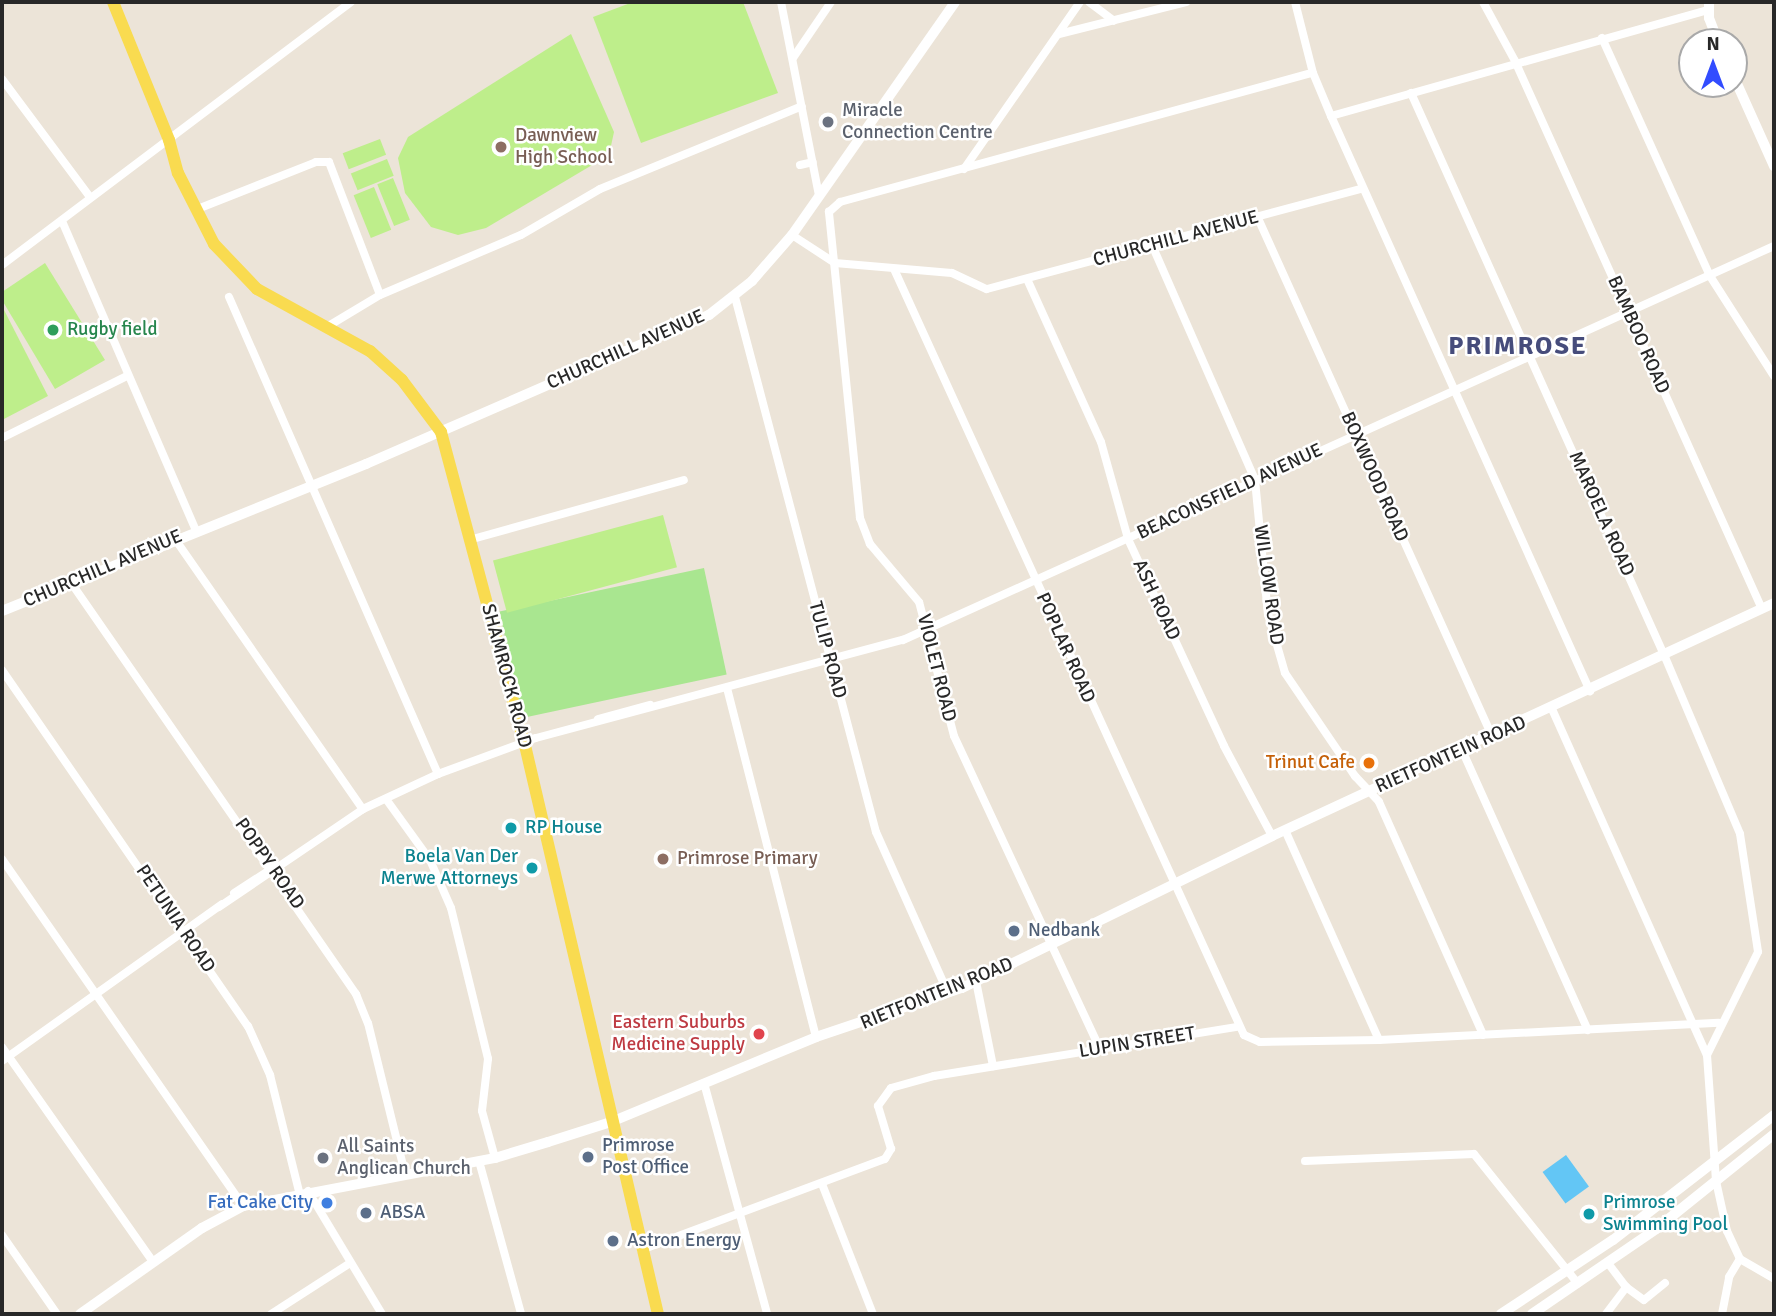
<!DOCTYPE html>
<style>
body{margin:0}
#map{position:relative;width:1776px;height:1316px;overflow:hidden;background:#ece4d8;font-family:Signika,sans-serif}
div>[style]{position:absolute}
[style*='--x']{left:calc(var(--x)*1px);top:calc(var(--y)*1px);width:calc(var(--w)*1px);rotate:calc(var(--a)*1deg)}
.green>*{inset:0;background:#a9e690;transform-origin:0 0}
.pitch>*{inset:0;background:#beee8b;transform-origin:0 0}
.water>*{inset:0;background:#63c6f5;transform-origin:0 0}
.minor>*{height:8px;margin:-4px;padding:0 4px;transform-origin:4px;border-radius:4px;background:#fff}
.tertiary>*{height:10px;margin:-5px;padding:0 5px;transform-origin:5px;border-radius:5px;background:#fff}
.secondary>*{height:10px;margin:-5px;padding:0 5px;transform-origin:5px;border-radius:5px;background:#fff}
.primary>*{height:12px;margin:-6px;padding:0 6px;transform-origin:6px;border-radius:6px;background:#f9db50}
.dots>*{width:19px;height:19px;translate:-50% -50%;box-sizing:border-box;border:4px solid #fff;border-radius:50%}
span{translate:-50% -50%;white-space:nowrap;text-align:center;line-height:1.15;-webkit-text-stroke:5px #fff;paint-order:stroke}
.worship-label{font-size:19px;color:#5b616d}
.left{translate:0 -50%;text-align:left}
.education-label{font-size:19px;color:#785e54}
.street-label{font-size:19px;color:#282828}
.leisure-label{font-size:19px;color:#27864d}
.food-label{font-size:19px;color:#c56008}
.right{translate:-100% -50%;text-align:right}
.culture-label{font-size:19px;color:#0d838f}
.service-label{font-size:19px;color:#4e5e75}
.health-label{font-size:19px;color:#be3a42}
.shop-label{font-size:19px;color:#366cbe}
.district-label{font-size:26px;color:#464c7b;font-weight:700;letter-spacing:2px}
.frame{position:absolute;inset:0;border:4px solid #282828;pointer-events:none}
.north{position:absolute;left:1678px;top:28px;width:70px;height:70px;box-sizing:border-box;background:#fff;border:2px solid #a9a9a9;border-radius:50%;rotate:0deg;font-size:19px;font-weight:700;line-height:28px;text-align:center;color:#282828}
.north::after{content:'';display:block;margin:auto;width:24px;height:32px;background:#324cff;clip-path:polygon(50% 0,100% 100%,50% 72%,0 100%)}
</style>
<div id="map">
<div class="green">
<div style="left:704px;top:568px;width:109px;height:209px;rotate:78deg"></div>
</div>
<div class="pitch">
<div style="clip-path:polygon(633px 2px,743px 2px,778px 93px,641px 143px,593px 17px)"></div>
<div style="clip-path:polygon(571px 34px,614px 132px,609px 155px,486px 228px,458px 235px,431px 227px,405px 193px,398px 158px,408px 137px)"></div>
<div style="left:380px;top:139px;width:17px;height:40px;rotate:69deg"></div>
<div style="left:387px;top:159px;width:18px;height:39px;rotate:68deg"></div>
<div style="left:393px;top:178px;width:45px;height:17px;rotate:68deg"></div>
<div style="left:374px;top:187px;width:46px;height:22px;rotate:68deg"></div>
<div style="clip-path:polygon(45px 263px,105px 360px,55px 389px,2px 300px,2px 292px)"></div>
<div style="clip-path:polygon(2px 306px,48px 396px,2px 420px)"></div>
<div style="left:663px;top:515px;width:54px;height:176px;rotate:75deg"></div>
</div>
<div class="water">
<div style="left:1566px;top:1155px;width:39px;height:29px;rotate:54deg"></div>
</div>
<div class="minor">
<div style="--x:781;--y:2;--w:197;--a:78.9"></div>
<div style="--x:1089;--y:2;--w:31;--a:37"></div>
<div style="--x:1295;--y:2;--w:73;--a:75.8"></div>
<div style="--x:1313;--y:73;--w:47;--a:67.3"></div>
<div style="--x:1331;--y:116;--w:631;--a:65.75"></div>
<div style="--x:1483;--y:2;--w:67;--a:61.5"></div>
<div style="--x:1515;--y:61;--w:601;--a:65.74"></div>
<div style="--x:1059;--y:34;--w:131;--a:-14.1"></div>
<div style="--x:1602;--y:38;--w:261;--a:65.6"></div>
<div style="--x:1710;--y:276;--w:119;--a:57.4"></div>
<div style="--x:793;--y:58;--w:68;--a:-55.8"></div>
<div style="--x:2;--y:79;--w:147;--a:53.3"></div>
<div style="--x:1411;--y:93;--w:619;--a:65.76"></div>
<div style="--x:1665;--y:657;--w:192;--a:67"></div>
<div style="--x:1740;--y:834;--w:119;--a:81.3"></div>
<div style="--x:1758;--y:952;--w:115;--a:116.3"></div>
<div style="--x:1331;--y:116;--w:392;--a:-15.7"></div>
<div style="--x:800;--y:165;--w:13;--a:-13"></div>
<div style="--x:964;--y:169;--w:203;--a:-55.2"></div>
<div style="--x:195;--y:210;--w:130;--a:-21.6"></div>
<div style="--x:316;--y:162;--w:13;--a:0"></div>
<div style="--x:329;--y:162;--w:142;--a:69"></div>
<div style="--x:1257;--y:216;--w:571;--a:65.68"></div>
<div style="--x:62;--y:221;--w:337;--a:66.6"></div>
<div style="--x:792;--y:235;--w:51;--a:33.1"></div>
<div style="--x:835;--y:263;--w:117;--a:4.9"></div>
<div style="--x:952;--y:273;--w:38;--a:25"></div>
<div style="--x:987;--y:289;--w:389;--a:-15"></div>
<div style="--x:1152;--y:245;--w:257;--a:66.3"></div>
<div style="--x:1255;--y:480;--w:135;--a:84.5"></div>
<div style="--x:1268;--y:614;--w:61;--a:73.9"></div>
<div style="--x:1285;--y:673;--w:125;--a:55.8"></div>
<div style="--x:1355;--y:776;--w:35;--a:47"></div>
<div style="--x:1379;--y:802;--w:255;--a:65.9"></div>
<div style="--x:2;--y:265;--w:437;--a:-37"></div>
<div style="--x:894;--y:269;--w:842;--a:65.44"></div>
<div style="--x:1244;--y:1035;--w:17;--a:24"></div>
<div style="--x:1260;--y:1042;--w:119;--a:-1"></div>
<div style="--x:1379;--y:1040;--w:340;--a:-2.9"></div>
<div style="--x:1027;--y:279;--w:179;--a:65.6"></div>
<div style="--x:1101;--y:442;--w:101;--a:74.4"></div>
<div style="--x:1128;--y:539;--w:228;--a:65.1"></div>
<div style="--x:1224;--y:746;--w:102;--a:61.9"></div>
<div style="--x:229;--y:297;--w:521;--a:66.34"></div>
<div style="--x:735;--y:297;--w:553;--a:75.24"></div>
<div style="--x:876;--y:832;--w:176;--a:65.9"></div>
<div style="--x:330;--y:325;--w:58;--a:-31"></div>
<div style="--x:380;--y:295;--w:153;--a:-23.1"></div>
<div style="--x:521;--y:235;--w:91;--a:-30.2"></div>
<div style="--x:600;--y:189;--w:218;--a:-22.3"></div>
<div style="--x:4;--y:437;--w:137;--a:-26.4"></div>
<div style="--x:175;--y:539;--w:329;--a:55.2"></div>
<div style="--x:469;--y:540;--w:223;--a:-15.6"></div>
<div style="--x:72;--y:584;--w:499;--a:55.3"></div>
<div style="--x:356;--y:994;--w:31;--a:68"></div>
<div style="--x:368;--y:1023;--w:155;--a:76.2"></div>
<div style="--x:2;--y:670;--w:433;--a:55.4"></div>
<div style="--x:248;--y:1026;--w:54;--a:65.8"></div>
<div style="--x:270;--y:1075;--w:120;--a:76"></div>
<div style="--x:727;--y:688;--w:360;--a:75.7"></div>
<div style="--x:1552;--y:709;--w:379;--a:65.9"></div>
<div style="--x:1707;--y:1055;--w:126;--a:85.9"></div>
<div style="--x:1716;--y:1181;--w:51;--a:77.6"></div>
<div style="--x:1727;--y:1231;--w:31;--a:65"></div>
<div style="--x:1740;--y:1259;--w:39;--a:30"></div>
<div style="--x:598;--y:719;--w:54;--a:-15.1"></div>
<div style="--x:1462;--y:750;--w:307;--a:65.8"></div>
<div style="--x:386;--y:799;--w:75;--a:54.2"></div>
<div style="--x:430;--y:860;--w:52;--a:66.4"></div>
<div style="--x:451;--y:908;--w:155;--a:76.2"></div>
<div style="--x:488;--y:1059;--w:52;--a:96.6"></div>
<div style="--x:482;--y:1111;--w:49;--a:74.5"></div>
<div style="--x:1285;--y:830;--w:230;--a:65.9"></div>
<div style="--x:2;--y:859;--w:422;--a:55.2"></div>
<div style="--x:234;--y:893;--w:50;--a:-32.7"></div>
<div style="--x:219;--y:907;--w:174;--a:-34.2"></div>
<div style="--x:363;--y:809;--w:83;--a:-25"></div>
<div style="--x:438;--y:774;--w:104;--a:-20.2"></div>
<div style="--x:536;--y:738;--w:380;--a:-15"></div>
<div style="--x:903;--y:640;--w:956;--a:-24.34"></div>
<div style="--x:976;--y:981;--w:87;--a:78.7"></div>
<div style="--x:2;--y:1047;--w:263;--a:54.9"></div>
<div style="--x:1100;--y:1049;--w:345;--a:-115"></div>
<div style="--x:954;--y:736;--w:138;--a:-104.6"></div>
<div style="--x:919;--y:602;--w:76;--a:-130.2"></div>
<div style="--x:870;--y:544;--w:28;--a:-111"></div>
<div style="--x:860;--y:518;--w:308;--a:-95.8"></div>
<div style="--x:829;--y:212;--w:15;--a:-42"></div>
<div style="--x:840;--y:202;--w:490;--a:-15.3"></div>
<div style="--x:2;--y:1061;--w:270;--a:-35.5"></div>
<div style="--x:704;--y:1083;--w:239;--a:74.7"></div>
<div style="--x:479;--y:1161;--w:159;--a:74.6"></div>
<div style="--x:1305;--y:1161;--w:169;--a:-2.4"></div>
<div style="--x:1474;--y:1154;--w:166;--a:51.3"></div>
<div style="--x:822;--y:1184;--w:140;--a:68.6"></div>
<div style="--x:308;--y:1191;--w:144;--a:59"></div>
<div style="--x:2;--y:1235;--w:96;--a:55.2"></div>
<div style="--x:641;--y:1250;--w:260;--a:-20.5"></div>
<div style="--x:885;--y:1159;--w:12;--a:-59"></div>
<div style="--x:891;--y:1149;--w:45;--a:-106.8"></div>
<div style="--x:878;--y:1106;--w:22;--a:-54"></div>
<div style="--x:891;--y:1088;--w:45;--a:-15.6"></div>
<div style="--x:934;--y:1076;--w:307;--a:-9.2"></div>
<div style="--x:1626;--y:1287;--w:22;--a:36"></div>
<div style="--x:1644;--y:1300;--w:27;--a:-39"></div>
<div style="--x:271;--y:1314;--w:94;--a:-32.8"></div>
<div style="--x:1606;--y:1314;--w:34;--a:-53"></div>
<div style="--x:1626;--y:1287;--w:30;--a:-127"></div>
<div style="--x:1722;--y:1314;--w:38;--a:-79"></div>
<div style="--x:1729;--y:1277;--w:21;--a:-59"></div>
</div>
<div class="tertiary">
<div style="--x:1709;--y:2;--w:16;--a:90"></div>
<div style="--x:1709;--y:18;--w:26;--a:69"></div>
<div style="--x:1734;--y:77;--w:98;--a:65.8"></div>
<div style="--x:2;--y:611;--w:393;--a:-22"></div>
<div style="--x:366;--y:464;--w:374;--a:-23.5"></div>
<div style="--x:709;--y:315;--w:55;--a:-38.3"></div>
<div style="--x:752;--y:281;--w:61;--a:-49"></div>
<div style="--x:792;--y:235;--w:284;--a:-55"></div>
<div style="--x:80;--y:1314;--w:149;--a:-35.2"></div>
<div style="--x:202;--y:1228;--w:47;--a:-28.2"></div>
<div style="--x:243;--y:1206;--w:257;--a:-10.8"></div>
<div style="--x:495;--y:1158;--w:55;--a:-16.8"></div>
<div style="--x:548;--y:1142;--w:66;--a:-17.6"></div>
<div style="--x:611;--y:1122;--w:222;--a:-22.5"></div>
<div style="--x:816;--y:1037;--w:154;--a:-18.6"></div>
<div style="--x:962;--y:988;--w:345;--a:-26.1"></div>
<div style="--x:1272;--y:836;--w:553;--a:-24.9"></div>
</div>
<div class="secondary">
<div style="--x:1501;--y:1314;--w:134;--a:-33.5"></div>
<div style="--x:1613;--y:1240;--w:204;--a:-37.8"></div>
<div style="--x:1532;--y:1314;--w:150;--a:-34.4"></div>
<div style="--x:1656;--y:1229;--w:151;--a:-38.8"></div>
</div>
<div class="primary">
<div style="--x:113;--y:2;--w:149;--a:67.9"></div>
<div style="--x:169;--y:140;--w:34;--a:75"></div>
<div style="--x:178;--y:173;--w:80;--a:63.1"></div>
<div style="--x:214;--y:244;--w:62;--a:46.3"></div>
<div style="--x:257;--y:289;--w:129;--a:28.8"></div>
<div style="--x:370;--y:351;--w:43;--a:42.2"></div>
<div style="--x:402;--y:380;--w:65;--a:53.1"></div>
<div style="--x:441;--y:432;--w:320;--a:75"></div>
<div style="--x:524;--y:741;--w:588;--a:76.84"></div>
</div>
<div class="dots">
<div style="left:828px;top:122px;background:#6b7280"></div>
<div style="left:501px;top:147px;background:#8d6e63"></div>
<div style="left:53px;top:330px;background:#2e9e5b"></div>
<div style="left:1369px;top:763px;background:#e8710a"></div>
<div style="left:511px;top:828px;background:#0f9aa8"></div>
<div style="left:663px;top:859px;background:#8d6e63"></div>
<div style="left:532px;top:868px;background:#0f9aa8"></div>
<div style="left:1014px;top:931px;background:#5c6f8a"></div>
<div style="left:759px;top:1034px;background:#e0444e"></div>
<div style="left:588px;top:1157px;background:#5c6f8a"></div>
<div style="left:323px;top:1158px;background:#6b7280"></div>
<div style="left:327px;top:1203px;background:#3f7fe0"></div>
<div style="left:366px;top:1213px;background:#5c6f8a"></div>
<div style="left:1589px;top:1214px;background:#0f9aa8"></div>
<div style="left:613px;top:1241px;background:#5c6f8a"></div>
</div>
<div class="worship-label">
<span class="left" style="left:842px;top:122px">Miracle<br>Connection Centre</span>
<span class="left" style="left:337px;top:1158px">All Saints<br>Anglican Church</span>
</div>
<div class="education-label">
<span class="left" style="left:515px;top:147px">Dawnview<br>High School</span>
<span class="left" style="left:677px;top:859px">Primrose Primary</span>
</div>
<div class="street-label">
<span style="left:1176px;top:239px;rotate:-15deg">CHURCHILL AVENUE</span>
<span style="left:1638px;top:335px;rotate:66deg">BAMBOO ROAD</span>
<span style="left:626px;top:350px;rotate:-24deg">CHURCHILL AVENUE</span>
<span style="left:1374px;top:477px;rotate:66deg">BOXWOOD ROAD</span>
<span style="left:1230px;top:492px;rotate:-25deg">BEACONSFIELD AVENUE</span>
<span style="left:1601px;top:514px;rotate:66deg">MAROELA ROAD</span>
<span style="left:103px;top:569px;rotate:-23deg">CHURCHILL AVENUE</span>
<span style="left:1268px;top:585px;rotate:82deg">WILLOW ROAD</span>
<span style="left:1156px;top:600px;rotate:65deg">ASH ROAD</span>
<span style="left:1065px;top:648px;rotate:66deg">POPLAR ROAD</span>
<span style="left:827px;top:650px;rotate:75deg">TULIP ROAD</span>
<span style="left:936px;top:668px;rotate:76deg">VIOLET ROAD</span>
<span style="left:506px;top:676px;rotate:75deg">SHAMROCK ROAD</span>
<span style="left:1451px;top:755px;rotate:-24deg">RIETFONTEIN ROAD</span>
<span style="left:269px;top:864px;rotate:55deg">POPPY ROAD</span>
<span style="left:175px;top:919px;rotate:56deg">PETUNIA ROAD</span>
<span style="left:937px;top:994px;rotate:-22deg">RIETFONTEIN ROAD</span>
<span style="left:1137px;top:1043px;rotate:-9deg">LUPIN STREET</span>
</div>
<div class="leisure-label">
<span class="left" style="left:67px;top:330px">Rugby field</span>
</div>
<div class="food-label">
<span class="right" style="left:1355px;top:763px">Trinut Cafe</span>
</div>
<div class="culture-label">
<span class="left" style="left:525px;top:828px">RP House</span>
<span class="right" style="left:518px;top:868px">Boela Van Der<br>Merwe Attorneys</span>
<span class="left" style="left:1603px;top:1214px">Primrose<br>Swimming Pool</span>
</div>
<div class="service-label">
<span class="left" style="left:1028px;top:931px">Nedbank</span>
<span class="left" style="left:602px;top:1157px">Primrose<br>Post Office</span>
<span class="left" style="left:380px;top:1213px">ABSA</span>
<span class="left" style="left:627px;top:1241px">Astron Energy</span>
</div>
<div class="health-label">
<span class="right" style="left:745px;top:1034px">Eastern Suburbs<br>Medicine Supply</span>
</div>
<div class="shop-label">
<span class="right" style="left:313px;top:1203px">Fat Cake City</span>
</div>
<div class="district-label">
<span style="left:1518px;top:347px">PRIMROSE</span>
</div>
<div class="frame"></div>
<div class="north">N</div>
</div>
